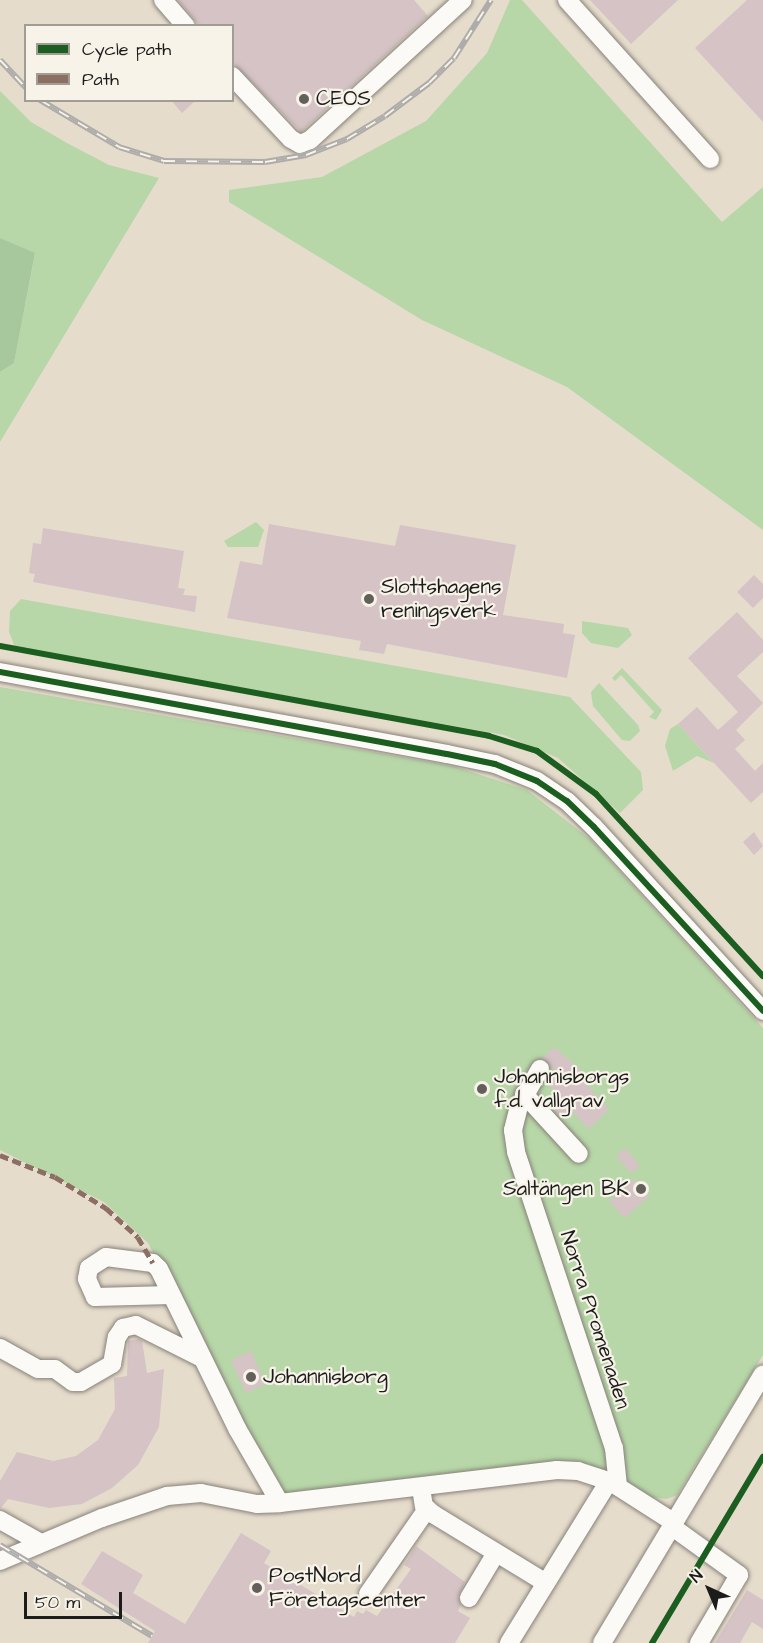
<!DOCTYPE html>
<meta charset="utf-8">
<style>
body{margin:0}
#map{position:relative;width:763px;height:1643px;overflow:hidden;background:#e6dccc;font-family:"Architects Daughter",sans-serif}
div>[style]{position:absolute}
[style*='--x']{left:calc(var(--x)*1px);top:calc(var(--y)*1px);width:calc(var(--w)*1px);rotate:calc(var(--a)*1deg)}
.green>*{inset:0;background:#b7d7a8}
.forest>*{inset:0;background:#a7c79d}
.building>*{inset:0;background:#d5c3c5;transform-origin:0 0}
.roads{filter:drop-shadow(0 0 2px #87827a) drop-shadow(0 0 2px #87827a)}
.minor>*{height:18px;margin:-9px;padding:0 9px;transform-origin:9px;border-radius:9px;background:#fbfaf7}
.rail>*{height:6px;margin-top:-3px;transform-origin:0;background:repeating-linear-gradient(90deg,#f7f3e8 0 11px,#aeacaa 0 22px);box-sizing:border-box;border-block:2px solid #aeacaa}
.quiet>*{height:4.5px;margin-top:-2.25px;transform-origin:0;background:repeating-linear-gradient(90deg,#8d6e63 0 9px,transparent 0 13.5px)}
.cycleway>*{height:6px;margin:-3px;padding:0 3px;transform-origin:3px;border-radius:3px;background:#1b5e20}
.dots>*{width:16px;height:16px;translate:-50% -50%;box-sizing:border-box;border:3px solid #f7f3e8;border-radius:50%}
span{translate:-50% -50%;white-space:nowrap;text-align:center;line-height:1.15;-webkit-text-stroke:4.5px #f7f3e8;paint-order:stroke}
.poi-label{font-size:21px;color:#1c1c1c}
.left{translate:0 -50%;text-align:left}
.right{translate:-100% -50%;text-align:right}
.street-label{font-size:21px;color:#1c1c1c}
.legend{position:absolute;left:24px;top:24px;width:210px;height:78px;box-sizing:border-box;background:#f7f3e8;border:2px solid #9f9d96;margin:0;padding:8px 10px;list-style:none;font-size:18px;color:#1c1c1c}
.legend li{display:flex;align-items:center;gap:12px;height:30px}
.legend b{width:30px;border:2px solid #9f9d96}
.north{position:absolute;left:679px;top:1559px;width:60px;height:60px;-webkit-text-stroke:4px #f7f3e8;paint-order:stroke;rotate:316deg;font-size:16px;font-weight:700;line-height:24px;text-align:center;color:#1c1c1c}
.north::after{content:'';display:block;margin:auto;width:21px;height:27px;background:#1c1c1c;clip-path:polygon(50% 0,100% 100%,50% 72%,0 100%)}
.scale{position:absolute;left:24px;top:1592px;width:98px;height:27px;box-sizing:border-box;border:3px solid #1c1c1c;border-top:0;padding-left:8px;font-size:18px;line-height:21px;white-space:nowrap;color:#1c1c1c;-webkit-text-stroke:4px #f7f3e8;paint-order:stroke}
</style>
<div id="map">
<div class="green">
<div style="clip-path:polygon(510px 0,522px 0,722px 222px,763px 187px,763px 530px,567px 387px,422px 320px,229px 202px,229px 190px,322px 177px,426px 121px,487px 53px)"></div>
<div style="clip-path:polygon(0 91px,31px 122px,67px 143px,109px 165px,159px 178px,0 442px,0 372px,14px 363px,35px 254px,0 238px)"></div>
<div style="clip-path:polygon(256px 522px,264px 530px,258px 547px,228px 547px,224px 541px)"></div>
<div style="clip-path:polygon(21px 599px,570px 697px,641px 772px,643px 790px,620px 813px,558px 758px,504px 735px,15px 647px,9px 632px,10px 611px)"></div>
<div style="clip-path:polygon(582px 621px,628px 628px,632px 635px,618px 648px,591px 643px,582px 633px)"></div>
<div style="clip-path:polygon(622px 668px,662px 710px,656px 720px,649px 717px,654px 712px,621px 675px,615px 681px,612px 678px)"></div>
<div style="clip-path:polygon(599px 683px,638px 725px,640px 731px,630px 741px,622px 740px,593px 706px,591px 692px)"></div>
<div style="clip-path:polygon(0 687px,453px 766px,527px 790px,591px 840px,763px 1028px,763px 1355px,677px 1495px,667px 1499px,648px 1497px,623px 1479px,511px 1115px,608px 1449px,608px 1469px,291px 1496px,279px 1491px,148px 1243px,104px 1202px,0 1150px)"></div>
<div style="clip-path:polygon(678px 724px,714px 763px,697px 756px,673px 771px,665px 746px,670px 729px)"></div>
</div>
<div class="forest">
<div style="clip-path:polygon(0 238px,35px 253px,14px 363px,0 372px)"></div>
</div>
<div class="building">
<div style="clip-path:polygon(178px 0,414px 0,428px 16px,301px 132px,232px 62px,232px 26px,200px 26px)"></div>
<div style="clip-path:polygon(590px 0,678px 0,631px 44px)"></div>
<div style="clip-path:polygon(747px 0,763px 0,763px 122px,695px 48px)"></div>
<div style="clip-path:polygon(171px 100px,196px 100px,182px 113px)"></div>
<div style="clip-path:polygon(269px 524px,395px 546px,400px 525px,516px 545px,503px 615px,564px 624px,563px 633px,575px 635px,567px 678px,387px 644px,384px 654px,359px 650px,361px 641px,227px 618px,240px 561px,262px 565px)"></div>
<div style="clip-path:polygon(43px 528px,184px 551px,178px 588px,185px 589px,183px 595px,197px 596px,195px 612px,33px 582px,35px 574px,29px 573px,33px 543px,41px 544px)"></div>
<div style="clip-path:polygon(754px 575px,763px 584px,763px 598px,753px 608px,737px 592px)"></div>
<div style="clip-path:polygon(737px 612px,763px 640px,763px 652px,737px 676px,763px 703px,736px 730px,745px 740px,735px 749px,755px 771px,763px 763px,763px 792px,751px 803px,678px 724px,697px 707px,718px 730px,738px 712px,688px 658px)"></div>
<div style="clip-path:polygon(754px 832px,763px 846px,754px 855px,743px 842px)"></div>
<div style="clip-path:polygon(554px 1047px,584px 1073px,580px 1078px,609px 1109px,589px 1129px,569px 1108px,560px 1117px,546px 1101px,555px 1091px,546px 1081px,555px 1072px,542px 1058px)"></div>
<div style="left:625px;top:1148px;width:23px;height:12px;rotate:49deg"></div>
<div style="left:634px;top:1179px;width:23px;height:33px;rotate:49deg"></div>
<div style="clip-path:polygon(138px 1339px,142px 1341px,147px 1373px,164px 1369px,159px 1427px,138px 1465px,112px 1488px,82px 1504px,49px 1508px,8px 1499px,0 1509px,0 1481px,17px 1452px,53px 1461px,76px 1456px,98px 1440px,115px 1409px,114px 1378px,127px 1376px,128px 1341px)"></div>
<div style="left:251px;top:1351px;width:36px;height:22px;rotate:66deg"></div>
<div style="clip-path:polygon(241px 1533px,271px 1551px,264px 1563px,354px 1617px,357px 1611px,363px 1614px,366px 1610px,377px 1616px,411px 1569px,404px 1565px,416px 1546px,465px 1582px,458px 1597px,461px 1605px,458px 1611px,470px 1618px,455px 1643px,148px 1643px,155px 1631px,81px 1584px,102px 1551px,143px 1575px,133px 1593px,185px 1624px)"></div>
<div style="clip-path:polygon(747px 1590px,763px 1600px,763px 1629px,752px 1622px,740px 1643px,715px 1643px)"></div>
</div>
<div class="roads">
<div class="minor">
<div style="--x:163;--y:0;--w:35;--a:49"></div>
<div style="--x:567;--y:0;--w:214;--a:48"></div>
<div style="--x:232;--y:76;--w:86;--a:46.9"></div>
<div style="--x:291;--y:139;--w:10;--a:29"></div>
<div style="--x:300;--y:144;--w:11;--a:-22"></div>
<div style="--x:310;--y:140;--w:207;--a:-42.5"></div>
<div style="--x:0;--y:672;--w:454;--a:10.4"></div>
<div style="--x:447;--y:754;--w:49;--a:11.8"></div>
<div style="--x:495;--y:764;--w:45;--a:22"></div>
<div style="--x:537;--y:781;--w:36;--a:34"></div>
<div style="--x:567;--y:801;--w:37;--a:44"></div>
<div style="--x:594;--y:827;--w:250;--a:47.4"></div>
<div style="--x:540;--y:1069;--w:43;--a:119.6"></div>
<div style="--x:519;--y:1106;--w:25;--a:104"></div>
<div style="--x:513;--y:1130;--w:22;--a:82"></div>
<div style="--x:516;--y:1152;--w:312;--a:71.7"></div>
<div style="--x:614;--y:1448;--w:38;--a:84"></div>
<div style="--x:524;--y:1094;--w:81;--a:47.5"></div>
<div style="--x:171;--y:1295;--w:76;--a:178.5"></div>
<div style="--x:95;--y:1297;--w:20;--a:-114"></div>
<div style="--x:87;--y:1279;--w:11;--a:-80"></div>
<div style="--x:89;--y:1268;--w:20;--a:-33"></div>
<div style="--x:106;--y:1257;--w:47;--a:7.3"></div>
<div style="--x:153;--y:1263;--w:8;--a:45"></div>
<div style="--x:159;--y:1269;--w:179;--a:63.9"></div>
<div style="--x:238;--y:1430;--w:84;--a:60.1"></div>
<div style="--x:0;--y:1348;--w:43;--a:28.9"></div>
<div style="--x:38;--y:1369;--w:17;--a:0"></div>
<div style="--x:55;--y:1369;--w:22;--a:36"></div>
<div style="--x:73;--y:1382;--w:8;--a:0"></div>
<div style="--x:81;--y:1382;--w:36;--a:-30"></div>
<div style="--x:112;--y:1364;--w:27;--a:-80"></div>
<div style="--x:117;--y:1337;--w:11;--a:-56"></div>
<div style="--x:123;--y:1328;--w:13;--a:-13"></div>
<div style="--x:136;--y:1325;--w:74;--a:26.6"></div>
<div style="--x:421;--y:1488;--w:18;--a:81"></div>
<div style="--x:424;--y:1506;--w:12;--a:42"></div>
<div style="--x:433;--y:1514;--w:132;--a:31.4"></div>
<div style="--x:0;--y:1520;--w:47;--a:29.3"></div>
<div style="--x:671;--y:1526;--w:84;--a:35.8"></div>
<div style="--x:739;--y:1575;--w:79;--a:120.5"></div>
<div style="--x:0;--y:1561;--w:111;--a:-22.9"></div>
<div style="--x:102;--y:1518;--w:69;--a:-18.7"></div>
<div style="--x:167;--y:1496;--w:34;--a:-5"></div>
<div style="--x:201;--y:1493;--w:57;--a:11.1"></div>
<div style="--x:257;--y:1504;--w:23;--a:-2"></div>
<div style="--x:280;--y:1503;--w:279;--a:-6.8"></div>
<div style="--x:557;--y:1470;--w:21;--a:3"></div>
<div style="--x:578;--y:1471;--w:33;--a:18"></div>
<div style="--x:609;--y:1481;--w:76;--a:32.6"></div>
<div style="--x:368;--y:1594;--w:103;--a:-55.2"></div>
<div style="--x:469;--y:1598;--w:52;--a:-59"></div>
<div style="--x:509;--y:1643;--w:190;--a:-58.3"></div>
<div style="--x:602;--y:1643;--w:313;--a:-59.1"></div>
</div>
</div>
<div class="rail">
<div style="--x:0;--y:60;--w:38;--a:47"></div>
<div style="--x:40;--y:100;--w:92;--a:30.7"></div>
<div style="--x:119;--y:147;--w:47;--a:17.3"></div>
<div style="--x:164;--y:161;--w:101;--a:0.6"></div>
<div style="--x:265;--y:162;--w:42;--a:-9.7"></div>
<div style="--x:306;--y:155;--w:44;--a:-21.3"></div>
<div style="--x:347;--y:139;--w:44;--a:-31.2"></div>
<div style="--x:385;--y:116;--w:55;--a:-36.9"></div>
<div style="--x:429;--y:83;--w:35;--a:-45"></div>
<div style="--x:454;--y:58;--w:69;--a:-57.5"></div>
<div style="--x:0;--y:1545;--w:177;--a:30.9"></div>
</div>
<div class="quiet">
<div style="--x:0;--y:1155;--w:59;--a:21.8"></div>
<div style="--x:55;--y:1177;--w:60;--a:31.3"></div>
<div style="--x:106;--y:1208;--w:43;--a:42.2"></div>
<div style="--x:138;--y:1237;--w:30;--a:60"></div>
</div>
<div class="cycleway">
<div style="--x:0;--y:646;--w:497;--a:10.4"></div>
<div style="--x:489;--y:736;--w:50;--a:17.4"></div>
<div style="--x:537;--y:751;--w:73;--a:36.1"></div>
<div style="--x:596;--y:794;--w:247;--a:47.5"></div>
<div style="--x:0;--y:672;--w:454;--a:10.4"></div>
<div style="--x:447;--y:754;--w:49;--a:11.8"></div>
<div style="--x:495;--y:764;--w:45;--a:22"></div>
<div style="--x:537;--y:781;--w:36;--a:34"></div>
<div style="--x:567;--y:801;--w:37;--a:44"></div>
<div style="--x:594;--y:827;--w:250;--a:47.4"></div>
<div style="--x:652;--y:1643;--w:217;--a:-59.2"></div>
</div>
<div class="dots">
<div style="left:304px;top:99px;background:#635f5a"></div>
<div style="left:369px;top:599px;background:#635f5a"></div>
<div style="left:482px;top:1089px;background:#635f5a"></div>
<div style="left:641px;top:1189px;background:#635f5a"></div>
<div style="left:251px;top:1377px;background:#635f5a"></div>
<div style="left:257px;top:1588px;background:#635f5a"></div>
</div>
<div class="poi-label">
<span class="left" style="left:316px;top:99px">CEOS</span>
<span class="left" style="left:381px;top:599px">Slottshagens<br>reningsverk</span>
<span class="left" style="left:494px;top:1089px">Johannisborgs<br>f.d. vallgrav</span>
<span class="right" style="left:629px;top:1189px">Saltängen BK</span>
<span class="left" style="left:263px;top:1377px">Johannisborg</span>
<span class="left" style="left:269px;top:1588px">PostNord<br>Företagscenter</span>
</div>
<div class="street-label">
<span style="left:595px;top:1320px;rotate:72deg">Norra Promenaden</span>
</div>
<ul class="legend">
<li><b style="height:8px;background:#1b5e20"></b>Cycle path</li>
<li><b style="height:8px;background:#8d6e63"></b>Path</li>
</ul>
<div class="north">N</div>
<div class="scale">50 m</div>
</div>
